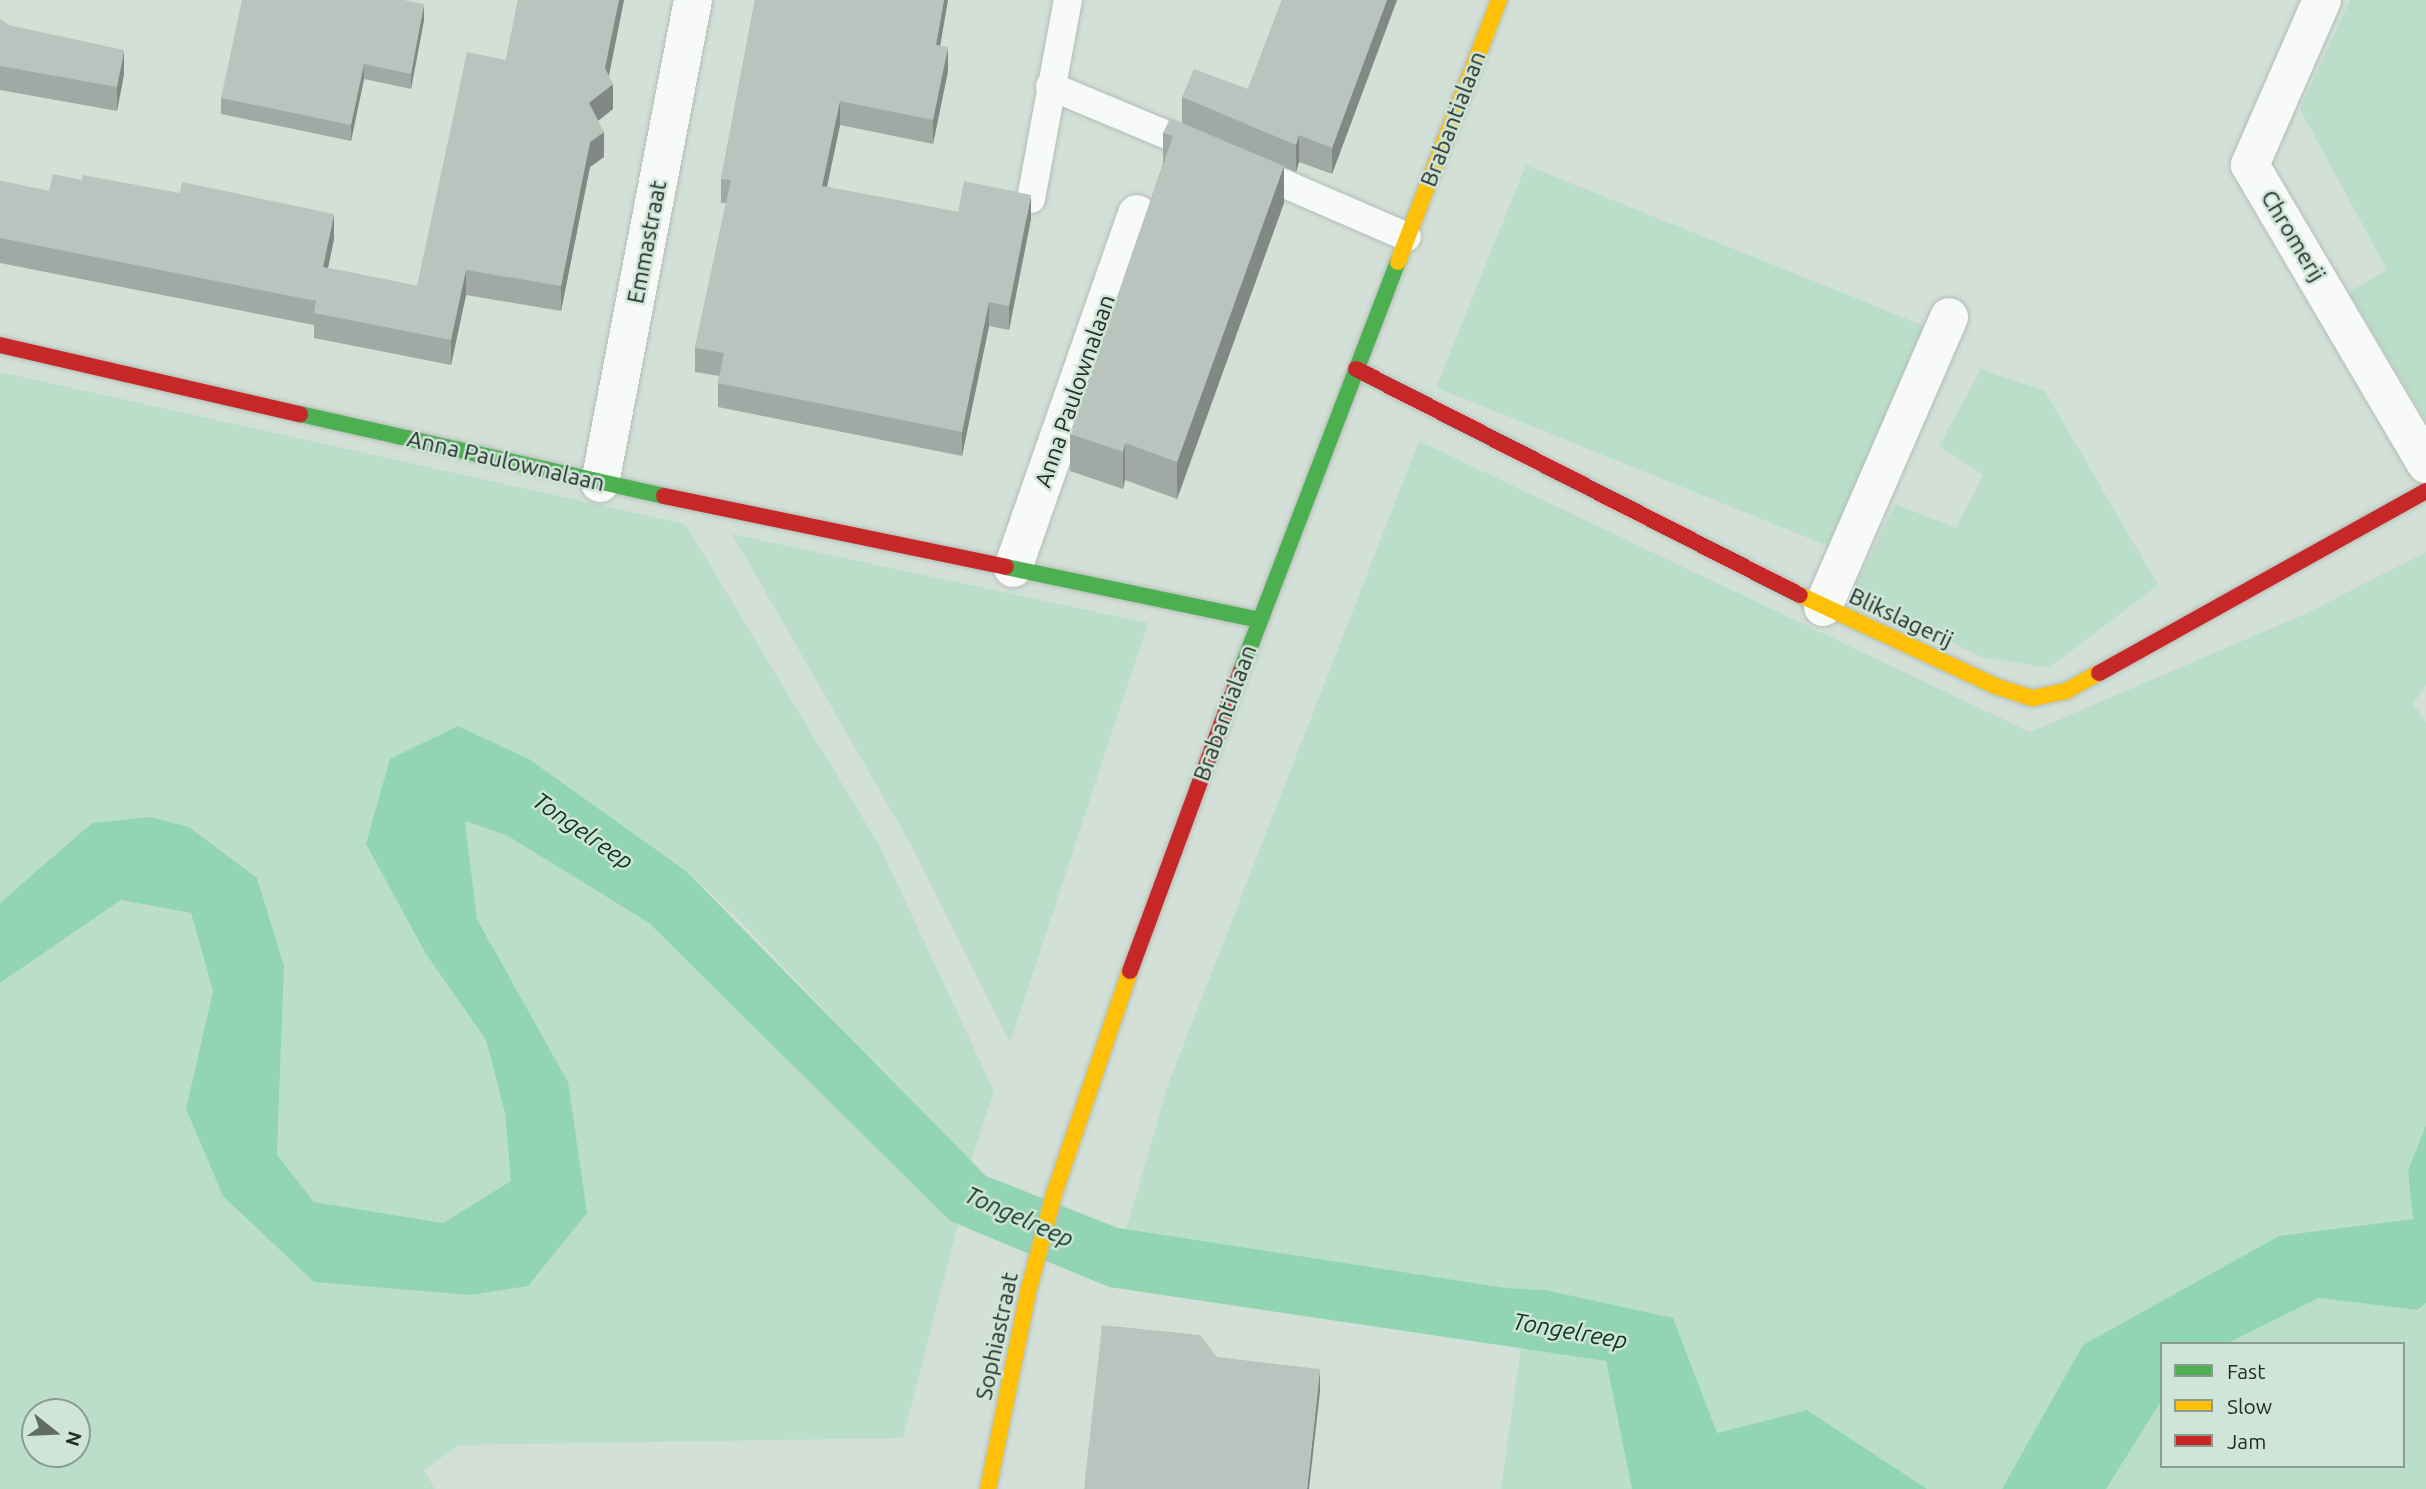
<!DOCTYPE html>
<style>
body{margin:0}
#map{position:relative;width:2426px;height:1489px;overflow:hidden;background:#d3e0d8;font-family:Ubuntu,sans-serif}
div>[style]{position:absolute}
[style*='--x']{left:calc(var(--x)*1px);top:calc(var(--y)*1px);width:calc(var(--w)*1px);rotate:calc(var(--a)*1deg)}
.green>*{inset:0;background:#bbdeca;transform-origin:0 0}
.water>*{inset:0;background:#92d5b2}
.roads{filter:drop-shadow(0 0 2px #b3bdb7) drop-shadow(0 0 2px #b3bdb7)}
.lane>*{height:28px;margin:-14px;padding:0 14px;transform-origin:14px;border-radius:14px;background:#f8faf9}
.street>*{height:38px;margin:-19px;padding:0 19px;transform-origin:19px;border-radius:19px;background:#f8faf9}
.fast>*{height:16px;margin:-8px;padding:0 8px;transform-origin:8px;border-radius:8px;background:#4caf50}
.slow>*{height:16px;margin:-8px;padding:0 8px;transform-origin:8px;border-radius:8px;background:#ffc107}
.jam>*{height:16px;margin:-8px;padding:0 8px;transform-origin:8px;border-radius:8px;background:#c62828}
.wall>*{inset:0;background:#a0a9a3}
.shaded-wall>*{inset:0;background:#828985}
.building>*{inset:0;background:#bac4be}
span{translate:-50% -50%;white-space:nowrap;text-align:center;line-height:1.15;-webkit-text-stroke:5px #cee5d7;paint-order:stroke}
.street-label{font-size:23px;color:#252d28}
.water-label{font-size:24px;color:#0e3624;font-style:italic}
.legend{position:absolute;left:2160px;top:1342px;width:245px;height:126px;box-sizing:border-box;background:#cee5d7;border:2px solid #8a9b91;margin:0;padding:9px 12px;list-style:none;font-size:21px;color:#252d28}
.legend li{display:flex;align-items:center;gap:14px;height:35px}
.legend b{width:35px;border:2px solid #8a9b91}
.north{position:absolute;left:21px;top:1398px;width:70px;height:70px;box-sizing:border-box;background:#cee5d7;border:2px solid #8a9b91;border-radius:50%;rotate:108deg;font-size:19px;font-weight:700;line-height:28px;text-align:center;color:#252d28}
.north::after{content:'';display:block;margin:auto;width:24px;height:32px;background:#626c66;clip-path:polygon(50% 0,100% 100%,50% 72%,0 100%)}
</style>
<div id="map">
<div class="green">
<div style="clip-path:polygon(2350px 0,2426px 0,2426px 421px,2349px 292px,2387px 270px,2300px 109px)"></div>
<div style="left:1526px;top:165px;width:429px;height:240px;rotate:22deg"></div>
<div style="clip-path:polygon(1981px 369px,2045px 391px,2158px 585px,2049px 668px,1981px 657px,1852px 593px,1895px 504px,1956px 528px,1983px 475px,1939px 446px)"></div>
<div style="clip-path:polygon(0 372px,685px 524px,878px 843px,994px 1091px,970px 1164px,738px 919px,686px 871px,529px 759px,458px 726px,426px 954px,486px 1040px,505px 1113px,511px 1181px,443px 1223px,314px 1202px,277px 1155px,284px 966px,257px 878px,189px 827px,150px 817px,92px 823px,0 903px)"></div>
<div style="clip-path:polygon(1419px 441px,2030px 732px,2305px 614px,2426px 552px,2426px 685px,2413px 704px,2426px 722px,2426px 1125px,2408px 1171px,2413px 1219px,2279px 1236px,2002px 1489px,1927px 1489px,1807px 1410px,1717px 1433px,1545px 1290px,1506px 1288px,1126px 1230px,1169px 1082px)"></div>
<div style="clip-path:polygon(732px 534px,1148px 623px,1010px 1043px,911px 845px)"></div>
<div style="clip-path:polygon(evenodd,465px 821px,508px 836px,649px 923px,958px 1224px,903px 1438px,459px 1445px,424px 1470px,435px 1489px,0 1489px,0 983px,121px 900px,191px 913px,213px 991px,186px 1109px,223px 1196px,470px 1295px,568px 1082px,477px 918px,465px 821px,35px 1412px,77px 1412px,77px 1454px,35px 1454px,35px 1412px)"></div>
<div style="clip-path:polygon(2319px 1298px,2416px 1310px,2426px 1303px,2426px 1489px,2106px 1489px,2162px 1400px,2162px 1466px,2403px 1466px,2403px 1344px,2226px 1344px)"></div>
<div style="clip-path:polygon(1521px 1346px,1606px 1361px,1632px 1489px,1501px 1489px)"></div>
</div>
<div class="water">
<div style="clip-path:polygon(458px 726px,529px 759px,686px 871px,986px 1176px,1118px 1228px,1506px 1288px,1545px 1290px,1673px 1318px,1717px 1433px,1807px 1410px,1927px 1489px,1632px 1489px,1606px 1361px,1109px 1287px,974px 1231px,949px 1220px,649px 923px,508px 836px,465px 821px,477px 919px,568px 1082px,587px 1213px,528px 1286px,470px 1295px,314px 1282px,223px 1196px,186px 1109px,213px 991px,191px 913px,121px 900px,0 983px,0 903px,92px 823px,150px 817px,189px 827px,257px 878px,284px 966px,277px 1155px,314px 1202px,443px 1223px,511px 1181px,505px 1113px,486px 1040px,426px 954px,366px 844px,390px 759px)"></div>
<div style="clip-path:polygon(2426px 1125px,2426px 1303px,2417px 1310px,2319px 1298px,2226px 1344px,2162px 1344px,2162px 1400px,2106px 1489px,2002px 1489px,2083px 1345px,2279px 1236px,2413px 1219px,2408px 1171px)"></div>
</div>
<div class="roads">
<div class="lane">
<div style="--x:1050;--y:86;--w:158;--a:22.7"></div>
<div style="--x:1250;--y:169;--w:171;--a:23.4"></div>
<div style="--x:1031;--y:199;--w:202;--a:-79.5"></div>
</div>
<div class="street">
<div style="--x:2322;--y:0;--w:180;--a:113.6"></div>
<div style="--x:2250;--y:165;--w:347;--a:59.5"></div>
<div style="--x:600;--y:483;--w:492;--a:-79.1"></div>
<div style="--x:1013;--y:568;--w:375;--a:-70.7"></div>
<div style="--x:1823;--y:607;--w:316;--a:-66.5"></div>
</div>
<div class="fast">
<div style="--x:300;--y:414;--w:373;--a:12.7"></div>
<div style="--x:1006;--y:567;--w:259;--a:11.8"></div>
<div style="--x:1240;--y:673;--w:440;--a:-69"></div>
</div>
<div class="slow">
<div style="--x:1398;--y:262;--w:281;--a:-68.9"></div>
<div style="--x:1800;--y:595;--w:215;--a:25"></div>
<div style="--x:1995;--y:686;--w:40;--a:18"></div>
<div style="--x:2033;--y:698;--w:34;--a:-12"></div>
<div style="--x:2066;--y:691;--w:38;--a:-29"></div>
<div style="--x:988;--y:1489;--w:201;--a:-78.5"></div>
<div style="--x:1028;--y:1292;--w:101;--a:-75.1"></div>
<div style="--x:1054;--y:1194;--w:236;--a:-71.2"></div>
</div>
<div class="jam">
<div style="--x:0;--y:345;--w:308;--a:13"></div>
<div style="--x:1356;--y:369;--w:498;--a:27"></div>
<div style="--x:664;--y:496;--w:349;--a:11.7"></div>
<div style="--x:2099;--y:673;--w:374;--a:-29.1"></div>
<div style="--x:1130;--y:971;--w:318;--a:-69.7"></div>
</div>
</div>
<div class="wall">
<div style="clip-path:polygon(518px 0,624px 0,609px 75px,613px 109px,598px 121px,604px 157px,590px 167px,561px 311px,466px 295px,451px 365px,314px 338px,314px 325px,0 263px,0 181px,49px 191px,334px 239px,328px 268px,417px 286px,506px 60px)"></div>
<div style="clip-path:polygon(755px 0,948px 0,940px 46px,948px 71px,933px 144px,840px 125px,827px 187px,958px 212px,1031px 219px,1009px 330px,989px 326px,962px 456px,718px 407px,718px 383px,719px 376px,695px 372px,695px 348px,726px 203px,721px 203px,721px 179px)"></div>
<div style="clip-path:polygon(1282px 0,1397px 0,1332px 174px,1299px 162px,1296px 172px,1284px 167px,1284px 203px,1177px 499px,1125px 480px,1123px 489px,1070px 471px,1070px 434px,1163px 164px,1163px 133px,1182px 123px,1182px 97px,1248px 89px)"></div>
<div style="clip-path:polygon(0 19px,8px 25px,124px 74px,117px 111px,0 90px)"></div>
<div style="clip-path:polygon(424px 20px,411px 89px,364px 79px,351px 141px,221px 114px,221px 98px)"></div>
</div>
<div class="shaded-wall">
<div style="clip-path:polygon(619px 0,624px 0,606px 90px,613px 84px,613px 109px,589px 128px,589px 103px)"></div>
<div style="clip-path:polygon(944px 0,948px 0,936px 69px,936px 45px)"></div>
<div style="clip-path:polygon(1387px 0,1397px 0,1332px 174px,1332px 148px)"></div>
<div style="clip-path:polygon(424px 4px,424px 20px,411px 89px,411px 74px)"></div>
<div style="clip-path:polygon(948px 47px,948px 71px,933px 144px,933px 120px)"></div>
<div style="clip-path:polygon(124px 50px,124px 74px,117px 111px,117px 87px)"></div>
<div style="clip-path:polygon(364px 64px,364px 79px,351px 141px,351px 125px)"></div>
<div style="clip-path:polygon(840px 101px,840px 125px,822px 210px,822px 186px)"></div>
<div style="clip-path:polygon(604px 132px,604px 157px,590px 167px,561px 311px,561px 286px,590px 142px)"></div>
<div style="clip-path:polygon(1299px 135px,1299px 162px,1296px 172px,1296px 145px)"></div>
<div style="clip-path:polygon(1284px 166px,1284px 203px,1177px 499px,1177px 462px)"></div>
<div style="clip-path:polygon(1031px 195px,1031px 219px,1009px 330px,1009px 306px)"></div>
<div style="clip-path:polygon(334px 214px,334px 239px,323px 292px,323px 267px)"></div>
<div style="clip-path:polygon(466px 270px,466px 295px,451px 365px,451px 340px)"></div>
<div style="clip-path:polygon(989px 302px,989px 326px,962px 456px,962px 432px)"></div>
<div style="clip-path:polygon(1125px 443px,1125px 480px,1123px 489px,1123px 452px)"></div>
<div style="clip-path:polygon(1320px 1369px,1320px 1392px,1309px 1489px,1307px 1489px)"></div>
</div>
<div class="building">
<div style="clip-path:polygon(242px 0,404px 0,424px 4px,411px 74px,364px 64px,351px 125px,221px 98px)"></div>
<div style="clip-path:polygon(518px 0,619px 0,605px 68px,613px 84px,589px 103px,604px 132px,590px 142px,561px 286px,466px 270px,451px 340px,314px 313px,316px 301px,0 238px,0 181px,49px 191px,53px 174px,82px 180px,83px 175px,180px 193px,182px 182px,334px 214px,323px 267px,417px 286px,467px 52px,506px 60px)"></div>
<div style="clip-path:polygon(755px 0,944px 0,936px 45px,948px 47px,933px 120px,840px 101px,822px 186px,958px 212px,964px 181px,1031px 195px,1009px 306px,989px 302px,962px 432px,718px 383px,724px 353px,695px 348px,731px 180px,721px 179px)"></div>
<div style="clip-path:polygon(1282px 0,1387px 0,1332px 148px,1299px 135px,1296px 145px,1182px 97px,1194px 69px,1248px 89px)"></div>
<div style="clip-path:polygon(0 19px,8px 25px,124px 50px,117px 87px,0 66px)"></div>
<div style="clip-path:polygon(1170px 118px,1284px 166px,1177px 462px,1125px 443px,1123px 452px,1070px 434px,1173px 136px,1163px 133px)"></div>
<div style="clip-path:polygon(1102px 1325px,1200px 1335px,1217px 1357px,1320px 1369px,1307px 1489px,1084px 1489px)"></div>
</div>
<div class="street-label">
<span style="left:1453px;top:119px;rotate:-69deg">Brabantialaan</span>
<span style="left:2293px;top:236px;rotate:59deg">Chromerij</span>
<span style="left:647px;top:242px;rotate:-79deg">Emmastraat</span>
<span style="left:1075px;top:391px;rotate:-71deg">Anna Paulownalaan</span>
<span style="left:506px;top:461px;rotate:13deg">Anna Paulownalaan</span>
<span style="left:1901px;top:618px;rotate:25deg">Blikslagerij</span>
<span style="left:1225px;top:713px;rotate:-70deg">Brabantialaan</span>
<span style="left:997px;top:1336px;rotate:-78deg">Sophiastraat</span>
</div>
<div class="water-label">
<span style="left:583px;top:831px;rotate:35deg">Tongelreep</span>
<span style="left:1019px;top:1217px;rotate:24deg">Tongelreep</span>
<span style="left:1570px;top:1331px;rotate:10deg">Tongelreep</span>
</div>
<ul class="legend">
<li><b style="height:9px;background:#4caf50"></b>Fast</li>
<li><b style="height:9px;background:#ffc107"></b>Slow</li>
<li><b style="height:9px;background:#c62828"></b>Jam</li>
</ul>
<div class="north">N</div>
</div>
